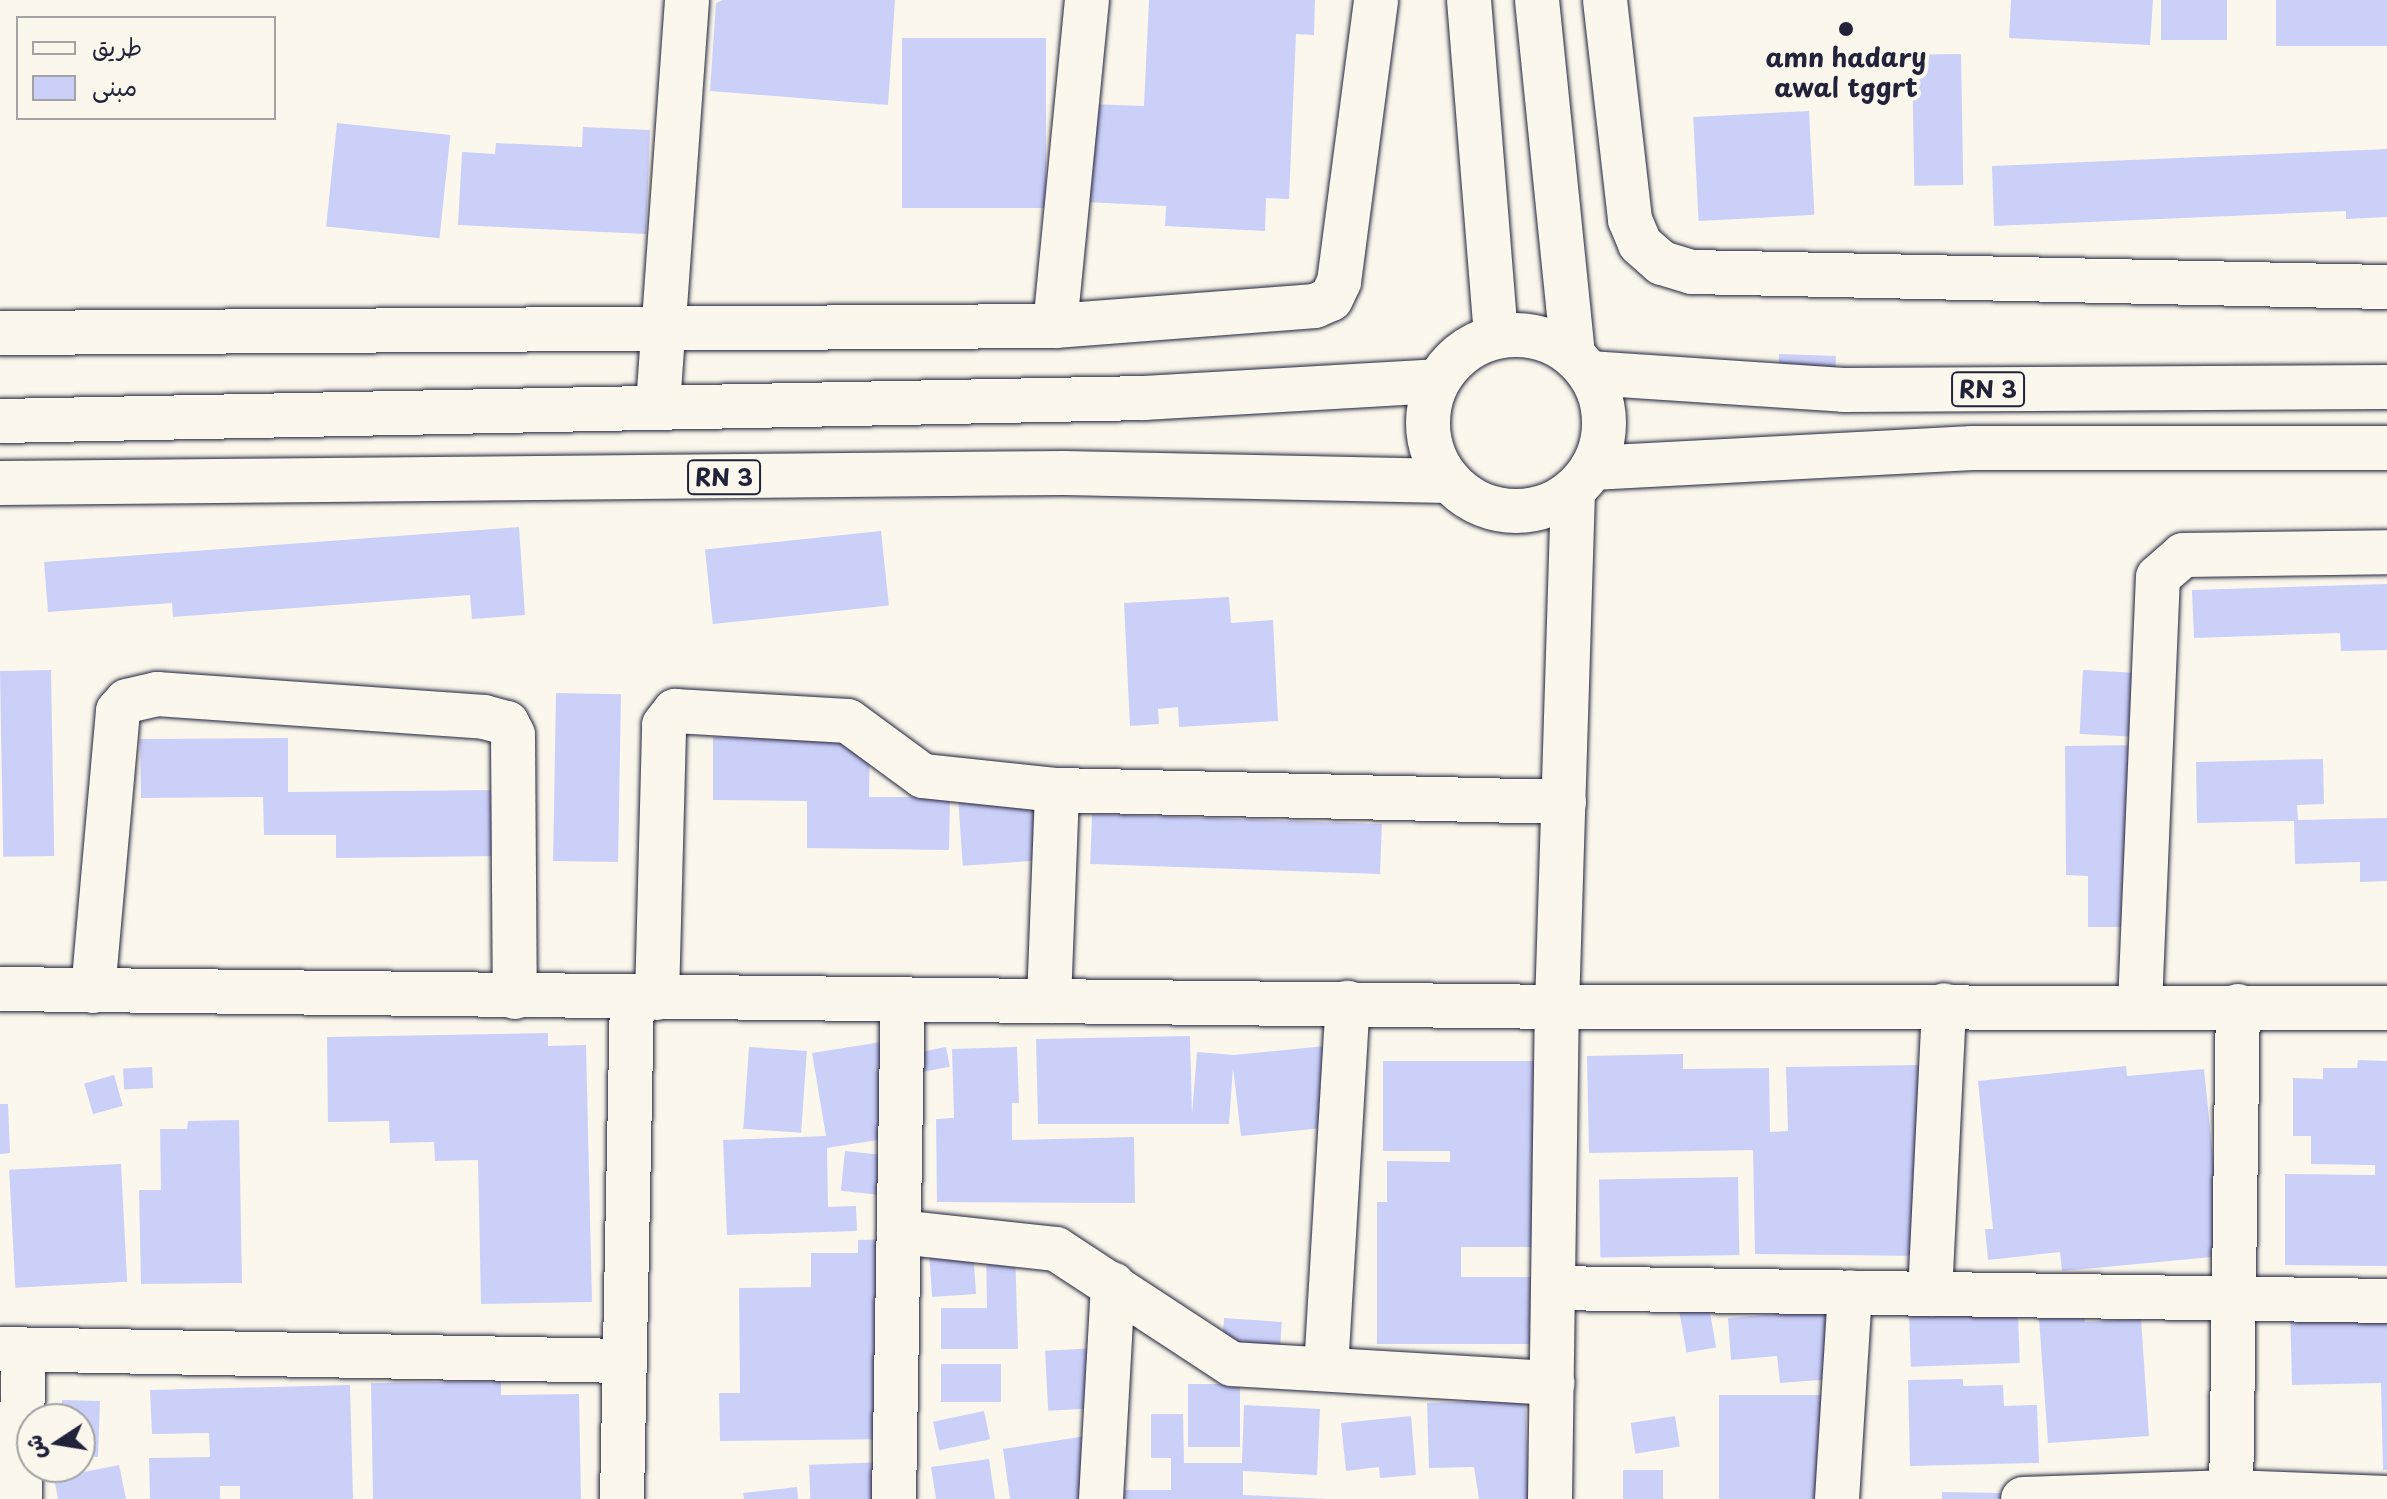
<!DOCTYPE html>
<meta charset="utf-8">
<style>
body{margin:0}
#map{position:relative;width:2387px;height:1499px;overflow:hidden;background:#fbf7ec;font-family:"Playpen Sans","Playpen Sans Arabic",sans-serif}
div>[style]{position:absolute}
[style*='--x']{left:calc(var(--x)*1px);top:calc(var(--y)*1px);width:calc(var(--w)*1px);rotate:calc(var(--a)*1deg)}
.building>*{inset:0;background:#cbd0f9;transform-origin:0 0}
.roads{filter:drop-shadow(0 0 2px #22223b) drop-shadow(0 0 2px #22223b)}
.minor>*{height:44px;margin:-22px;padding:0 22px;transform-origin:22px;border-radius:22px;background:#fbf7ec}
.secondary>*{height:44px;margin:-22px;padding:0 22px;transform-origin:22px;border-radius:22px;background:#fbf7ec}
.trunk>*{height:44px;margin:-22px;padding:0 22px;transform-origin:22px;border-radius:22px;background:#fbf7ec}
.trunk>.ring{margin:-22px;padding:0;box-sizing:content-box;background:none;border:44px solid #fbf7ec;border-radius:50%}
.dots>*{width:22px;height:22px;translate:-50% -50%;box-sizing:border-box;border:4px solid #fbf7ec;border-radius:50%}
span{translate:-50% -50%;white-space:nowrap;text-align:center;line-height:1.15;-webkit-text-stroke:8px #fbf7ec;paint-order:stroke}
.shield-label span{padding:2px 6px;background:#fbf7ec;border:2px solid;border-radius:6px;-webkit-text-stroke-width:0}
.shield-label{font-size:24px;color:#22223b;font-weight:700}
.poi-label{font-size:26px;color:#22223b;font-weight:700}
.legend{position:absolute;left:16px;top:16px;width:260px;height:104px;box-sizing:border-box;background:#fbf7ec;border:2px solid #a4a2a5;margin:0;padding:10px 14px;list-style:none;font-size:24px;color:#22223b}
.legend li{display:flex;align-items:center;gap:16px;height:40px}
.legend b{width:40px;border:2px solid #a4a2a5}
.north{position:absolute;left:16px;top:1403px;width:80px;height:80px;box-sizing:border-box;background:#fbf7ec;border:2px solid #a4a2a5;border-radius:50%;rotate:258deg;font-size:22px;font-weight:700;line-height:32px;text-align:center;color:#22223b}
.north::after{content:'';display:block;margin:auto;width:28px;height:36px;background:#22223b;clip-path:polygon(50% 0,100% 100%,50% 72%,0 100%)}
</style>
<div id="map">
<div class="building">
<div style="clip-path:polygon(723px 0,895px 0,888px 105px,710px 91px,716px 3px)"></div>
<div style="clip-path:polygon(1149px 0,1315px 0,1314px 35px,1296px 34px,1289px 199px,1266px 198px,1265px 231px,1165px 226px,1166px 206px,1085px 202px,1089px 104px,1144px 106px)"></div>
<div style="clip-path:polygon(2011px 0,2153px 0,2150px 45px,2009px 38px)"></div>
<div style="left:2161px;top:0;width:66px;height:40px"></div>
<div style="left:2276px;top:0;width:111px;height:46px"></div>
<div style="left:902px;top:38px;width:144px;height:170px"></div>
<div style="left:1961px;top:54px;width:131px;height:49px;rotate:89deg"></div>
<div style="left:1809px;top:111px;width:104px;height:116px;rotate:87deg"></div>
<div style="left:337px;top:123px;width:114px;height:104px;rotate:6deg"></div>
<div style="clip-path:polygon(583px 127px,650px 130px,646px 234px,458px 225px,462px 152px,495px 154px,496px 143px,582px 147px)"></div>
<div style="clip-path:polygon(2387px 149px,2387px 217px,2346px 219px,2346px 211px,1994px 226px,1992px 166px)"></div>
<div style="left:1779px;top:354px;width:57px;height:26px;rotate:2deg"></div>
<div style="clip-path:polygon(519px 527px,525px 615px,472px 619px,470px 595px,173px 617px,172px 603px,48px 612px,44px 562px)"></div>
<div style="left:881px;top:531px;width:75px;height:177px;rotate:84deg"></div>
<div style="clip-path:polygon(2387px 584px,2387px 650px,2341px 651px,2340px 633px,2194px 638px,2192px 590px)"></div>
<div style="clip-path:polygon(1229px 597px,1231px 623px,1273px 620px,1278px 721px,1179px 727px,1178px 707px,1158px 709px,1159px 724px,1130px 726px,1124px 603px)"></div>
<div style="left:51px;top:670px;width:186px;height:51px;rotate:89deg"></div>
<div style="left:2083px;top:670px;width:65px;height:64px;rotate:3deg"></div>
<div style="left:556px;top:693px;width:65px;height:168px;rotate:1deg"></div>
<div style="clip-path:polygon(713px 737px,870px 739px,869px 797px,950px 797px,949px 850px,807px 848px,807px 801px,713px 800px)"></div>
<div style="clip-path:polygon(288px 738px,288px 792px,500px 790px,501px 856px,336px 858px,336px 835px,264px 835px,263px 797px,141px 798px,140px 739px)"></div>
<div style="clip-path:polygon(2139px 745px,2141px 927px,2088px 927px,2088px 876px,2066px 875px,2065px 746px)"></div>
<div style="clip-path:polygon(2323px 759px,2324px 804px,2297px 805px,2298px 820px,2387px 818px,2387px 881px,2360px 882px,2360px 862px,2295px 864px,2294px 821px,2197px 823px,2196px 762px)"></div>
<div style="left:1044px;top:794px;width:66px;height:86px;rotate:86deg"></div>
<div style="left:1092px;top:814px;width:290px;height:50px;rotate:2deg"></div>
<div style="clip-path:polygon(548px 1033px,548px 1046px,586px 1045px,592px 1302px,481px 1304px,478px 1160px,435px 1161px,434px 1142px,390px 1143px,389px 1121px,328px 1122px,327px 1037px)"></div>
<div style="clip-path:polygon(1190px 1036px,1192px 1114px,1197px 1052px,1234px 1055px,1325px 1046px,1333px 1127px,1241px 1136px,1233px 1067px,1229px 1124px,1038px 1124px,1036px 1039px)"></div>
<div style="clip-path:polygon(900px 1039px,916px 1134px,827px 1148px,828px 1207px,856px 1206px,857px 1231px,727px 1235px,723px 1140px,826px 1136px,812px 1053px)"></div>
<div style="left:749px;top:1047px;width:58px;height:82px;rotate:4deg"></div>
<div style="left:946px;top:1047px;width:20px;height:35px;rotate:79deg"></div>
<div style="clip-path:polygon(1017px 1047px,1019px 1103px,1012px 1103px,1012px 1140px,1134px 1137px,1135px 1203px,937px 1202px,936px 1119px,954px 1118px,952px 1049px)"></div>
<div style="clip-path:polygon(1683px 1054px,1683px 1069px,1769px 1068px,1770px 1132px,1788px 1131px,1786px 1067px,1919px 1065px,1922px 1256px,1755px 1254px,1753px 1150px,1589px 1153px,1587px 1056px)"></div>
<div style="clip-path:polygon(2358px 1060px,2387px 1061px,2387px 1266px,2285px 1265px,2285px 1174px,2375px 1175px,2375px 1165px,2311px 1164px,2311px 1136px,2293px 1136px,2293px 1078px,2323px 1079px,2323px 1068px,2357px 1068px)"></div>
<div style="clip-path:polygon(1383px 1061px,1545px 1061px,1545px 1247px,1461px 1247px,1461px 1277px,1531px 1277px,1531px 1344px,1377px 1344px,1377px 1202px,1387px 1202px,1387px 1161px,1450px 1162px,1450px 1151px,1383px 1151px)"></div>
<div style="clip-path:polygon(2126px 1066px,2127px 1076px,2204px 1069px,2223px 1256px,2062px 1271px,2060px 1252px,1988px 1260px,1985px 1229px,1993px 1229px,1978px 1081px)"></div>
<div style="left:152px;top:1067px;width:21px;height:29px;rotate:87deg"></div>
<div style="left:114px;top:1075px;width:32px;height:31px;rotate:74deg"></div>
<div style="clip-path:polygon(0 1104px,8px 1104px,10px 1153px,0 1154px)"></div>
<div style="clip-path:polygon(239px 1120px,242px 1283px,141px 1284px,139px 1190px,161px 1190px,160px 1129px,187px 1129px,188px 1121px)"></div>
<div style="left:845px;top:1151px;width:40px;height:40px;rotate:6deg"></div>
<div style="left:121px;top:1164px;width:118px;height:112px;rotate:87deg"></div>
<div style="left:1738px;top:1177px;width:78px;height:139px;rotate:89deg"></div>
<div style="clip-path:polygon(898px 1239px,901px 1439px,720px 1441px,719px 1393px,740px 1393px,739px 1288px,811px 1287px,811px 1253px,858px 1253px,858px 1240px)"></div>
<div style="clip-path:polygon(986px 1249px,1015px 1249px,1018px 1349px,941px 1349px,941px 1308px,987px 1308px)"></div>
<div style="left:973px;top:1250px;width:44px;height:44px;rotate:86deg"></div>
<div style="clip-path:polygon(2083px 1302px,2085px 1322px,2141px 1319px,2149px 1436px,2048px 1443px,2038px 1305px)"></div>
<div style="clip-path:polygon(2387px 1303px,2387px 1470px,2383px 1470px,2381px 1383px,2292px 1385px,2290px 1305px)"></div>
<div style="left:1709px;top:1307px;width:41px;height:30px;rotate:80deg"></div>
<div style="clip-path:polygon(1828px 1310px,1834px 1379px,1780px 1383px,1777px 1356px,1731px 1360px,1728px 1318px)"></div>
<div style="left:2018px;top:1312px;width:51px;height:109px;rotate:88deg"></div>
<div style="left:1224px;top:1318px;width:58px;height:38px;rotate:4deg"></div>
<div style="left:1098px;top:1348px;width:60px;height:53px;rotate:87deg"></div>
<div style="left:941px;top:1364px;width:60px;height:38px"></div>
<div style="clip-path:polygon(1963px 1379px,1963px 1386px,2003px 1385px,2004px 1406px,2037px 1405px,2039px 1463px,1910px 1466px,1908px 1380px)"></div>
<div style="clip-path:polygon(501px 1381px,501px 1395px,579px 1394px,581px 1499px,373px 1499px,371px 1383px)"></div>
<div style="left:1188px;top:1384px;width:52px;height:63px"></div>
<div style="clip-path:polygon(350px 1385px,353px 1499px,240px 1499px,240px 1486px,220px 1486px,220px 1499px,150px 1499px,149px 1458px,210px 1457px,209px 1433px,152px 1434px,150px 1390px)"></div>
<div style="left:1719px;top:1395px;width:108px;height:104px"></div>
<div style="clip-path:polygon(62px 1400px,100px 1401px,98px 1457px,80px 1456px,80px 1419px,61px 1419px)"></div>
<div style="clip-path:polygon(1525px 1400px,1529px 1499px,1479px 1499px,1474px 1467px,1429px 1468px,1427px 1403px)"></div>
<div style="clip-path:polygon(1244px 1405px,1320px 1409px,1317px 1475px,1243px 1471px,1243px 1495px,1330px 1499px,1124px 1499px,1124px 1490px,1171px 1490px,1171px 1458px,1151px 1458px,1151px 1414px,1183px 1414px,1184px 1463px,1242px 1463px)"></div>
<div style="left:984px;top:1411px;width:29px;height:52px;rotate:78deg"></div>
<div style="clip-path:polygon(1411px 1416px,1416px 1475px,1380px 1478px,1379px 1467px,1346px 1471px,1341px 1423px)"></div>
<div style="left:1675px;top:1416px;width:31px;height:45px;rotate:81deg"></div>
<div style="clip-path:polygon(1086px 1436px,1095px 1499px,1010px 1499px,1003px 1449px)"></div>
<div style="clip-path:polygon(989px 1459px,995px 1499px,936px 1499px,931px 1467px)"></div>
<div style="left:891px;top:1462px;width:37px;height:82px;rotate:88deg"></div>
<div style="clip-path:polygon(119px 1465px,126px 1499px,58px 1499px,54px 1478px)"></div>
<div style="left:1623px;top:1470px;width:40px;height:29px"></div>
<div style="clip-path:polygon(797px 1487px,798px 1499px,744px 1499px,743px 1493px)"></div>
<div style="clip-path:polygon(1942px 1492px,2066px 1494px,2066px 1499px,1942px 1499px)"></div>
</div>
<div class="roads">
<div class="minor">
<div style="--x:1605;--y:0;--w:221;--a:83.5"></div>
<div style="--x:1630;--y:220;--w:26;--a:67"></div>
<div style="--x:1640;--y:244;--w:29;--a:41"></div>
<div style="--x:1662;--y:263;--w:31;--a:17"></div>
<div style="--x:1692;--y:272;--w:695;--a:1.24"></div>
<div style="--x:1055;--y:326;--w:328;--a:-84.4"></div>
<div style="--x:0;--y:333;--w:1055;--a:-0.38"></div>
<div style="--x:1055;--y:326;--w:261;--a:-4.4"></div>
<div style="--x:1315;--y:306;--w:17;--a:-24"></div>
<div style="--x:1331;--y:299;--w:19;--a:-65"></div>
<div style="--x:1339;--y:282;--w:284;--a:-82.5"></div>
<div style="--x:658;--y:405;--w:406;--a:-85.9"></div>
<div style="--x:0;--y:989;--w:1557;--a:0.66"></div>
<div style="--x:1557;--y:1007;--w:830;--a:0.07"></div>
<div style="--x:93;--y:991;--w:281;--a:-84.9"></div>
<div style="--x:118;--y:711;--w:13;--a:-48"></div>
<div style="--x:127;--y:701;--w:31;--a:-13"></div>
<div style="--x:157;--y:694;--w:328;--a:4"></div>
<div style="--x:484;--y:717;--w:24;--a:15"></div>
<div style="--x:507;--y:723;--w:13;--a:63"></div>
<div style="--x:513;--y:735;--w:262;--a:89.6"></div>
<div style="--x:657;--y:998;--w:273;--a:-88.5"></div>
<div style="--x:664;--y:725;--w:18;--a:-52"></div>
<div style="--x:675;--y:711;--w:173;--a:3.3"></div>
<div style="--x:848;--y:721;--w:93;--a:36.3"></div>
<div style="--x:923;--y:776;--w:135;--a:6"></div>
<div style="--x:1057;--y:790;--w:507;--a:1.36"></div>
<div style="--x:1049;--y:1001;--w:211;--a:-87.8"></div>
<div style="--x:2140;--y:1005;--w:428;--a:-87.6"></div>
<div style="--x:2158;--y:577;--w:33;--a:-41"></div>
<div style="--x:2183;--y:555;--w:204;--a:-0.8"></div>
<div style="--x:899;--y:1232;--w:158;--a:6.2"></div>
<div style="--x:1056;--y:1249;--w:210;--a:33.2"></div>
<div style="--x:1232;--y:1364;--w:321;--a:3.4"></div>
<div style="--x:1553;--y:1288;--w:834;--a:0.89"></div>
<div style="--x:1930;--y:1294;--w:289;--a:-87.2"></div>
<div style="--x:0;--y:1349;--w:624;--a:1.1"></div>
<div style="--x:1326;--y:1369;--w:367;--a:-86.6"></div>
<div style="--x:20;--y:1499;--w:149;--a:-88.5"></div>
<div style="--x:622;--y:1499;--w:501;--a:-88.86"></div>
<div style="--x:894;--y:1499;--w:499;--a:-89"></div>
<div style="--x:1101;--y:1499;--w:215;--a:-86.8"></div>
<div style="--x:1550;--y:1499;--w:492;--a:-89.2"></div>
<div style="--x:1557;--y:1007;--w:516;--a:-88.22"></div>
<div style="--x:1837;--y:1499;--w:207;--a:-86.4"></div>
<div style="--x:2023;--y:1499;--w:208;--a:-1.9"></div>
<div style="--x:2231;--y:1492;--w:156;--a:2.2"></div>
<div style="--x:2231;--y:1499;--w:493;--a:-89.2"></div>
</div>
<div class="secondary">
<div style="--x:1469;--y:0;--w:337;--a:85.4"></div>
<div style="--x:1537;--y:0;--w:357;--a:84.2"></div>
</div>
<div class="trunk">
<div class="ring" style="left:1428px;top:335px;width:132px;height:132px"></div>
<div style="--x:1589;--y:373;--w:255;--a:3.8"></div>
<div style="--x:1843;--y:390;--w:544;--a:-0.32"></div>
<div style="--x:0;--y:421;--w:1144;--a:-1.15"></div>
<div style="--x:1144;--y:398;--w:293;--a:-3.3"></div>
<div style="--x:1592;--y:468;--w:381;--a:-3"></div>
<div style="--x:1972;--y:448;--w:415;--a:0"></div>
<div style="--x:0;--y:483;--w:1064;--a:-0.54"></div>
<div style="--x:1064;--y:473;--w:384;--a:1.2"></div>
</div>
</div>
<div class="dots">
<div style="left:1846px;top:29px;background:#22223b"></div>
</div>
<div class="shield-label">
<span style="left:1988px;top:389px">RN 3</span>
<span style="left:724px;top:477px">RN 3</span>
</div>
<div class="poi-label">
<span style="left:1846px;top:72px">amn hadary<br>awal tggrt</span>
</div>
<ul class="legend">
<li><b style="height:10px;background:#fbf7ec"></b>طريق</li>
<li><b style="height:22px;background:#cbd0f9"></b>مبنى</li>
</ul>
<div class="north">ش</div>
</div>
